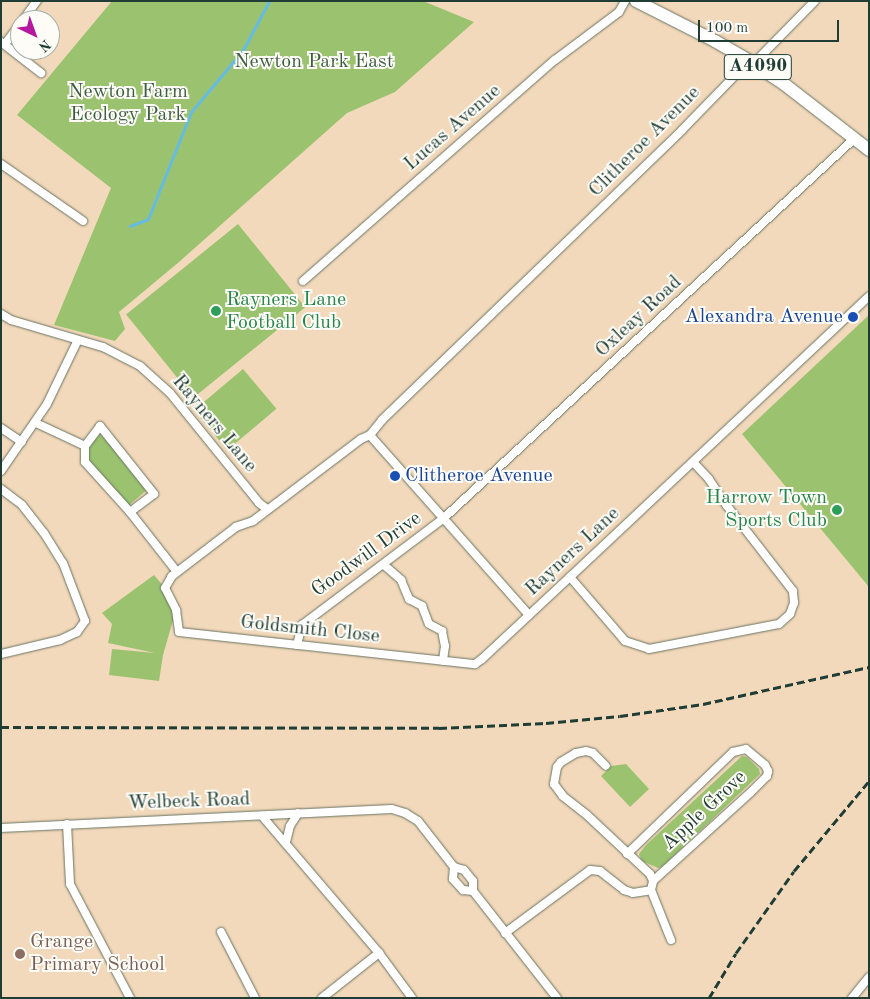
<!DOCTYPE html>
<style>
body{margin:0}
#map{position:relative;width:870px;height:999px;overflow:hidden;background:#f3d9bb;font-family:"Old Standard TT",serif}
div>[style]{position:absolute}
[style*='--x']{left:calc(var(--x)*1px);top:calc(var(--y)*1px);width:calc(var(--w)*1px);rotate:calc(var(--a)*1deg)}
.green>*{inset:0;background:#9bc36f;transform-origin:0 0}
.stream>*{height:3px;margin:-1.5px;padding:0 1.5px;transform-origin:1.5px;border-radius:1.5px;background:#65bbe2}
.roads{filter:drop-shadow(0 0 1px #697463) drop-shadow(0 0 1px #697463)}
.minor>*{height:8px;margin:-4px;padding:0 4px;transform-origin:4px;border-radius:4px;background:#fff}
.primary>*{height:12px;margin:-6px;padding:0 6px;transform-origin:6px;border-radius:6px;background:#fff}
.rail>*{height:3px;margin-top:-1.5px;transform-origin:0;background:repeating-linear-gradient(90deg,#1f3d34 0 8px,transparent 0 12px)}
.dots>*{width:14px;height:14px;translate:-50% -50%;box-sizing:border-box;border:2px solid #fdfcf7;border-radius:50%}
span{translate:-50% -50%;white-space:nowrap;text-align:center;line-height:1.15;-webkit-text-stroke:4px #fdfcf7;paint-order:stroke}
.shield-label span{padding:1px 4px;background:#fdfcf7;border:1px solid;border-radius:4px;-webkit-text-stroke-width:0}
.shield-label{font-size:19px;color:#1f3d34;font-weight:700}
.park-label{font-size:20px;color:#3e5e43}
.street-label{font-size:20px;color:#1f3d34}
.leisure-label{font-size:20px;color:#27864d}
.left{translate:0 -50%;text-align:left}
.right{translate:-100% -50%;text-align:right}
.transit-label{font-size:20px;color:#164399}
.education-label{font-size:20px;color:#785e54}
.frame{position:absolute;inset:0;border:2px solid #1f3d34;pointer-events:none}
.north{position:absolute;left:10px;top:10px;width:50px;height:50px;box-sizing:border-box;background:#fdfcf7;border:1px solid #a4b0a9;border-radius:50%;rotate:138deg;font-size:14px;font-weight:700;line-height:20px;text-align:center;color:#1f3d34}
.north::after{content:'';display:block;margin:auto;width:18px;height:22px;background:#b5179e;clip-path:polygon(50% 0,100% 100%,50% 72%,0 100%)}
.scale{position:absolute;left:698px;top:20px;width:141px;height:22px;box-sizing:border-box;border:2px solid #1f3d34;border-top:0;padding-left:6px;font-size:15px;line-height:18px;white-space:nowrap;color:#1f3d34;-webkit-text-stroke:4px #fdfcf7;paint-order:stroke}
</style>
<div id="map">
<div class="green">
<div style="clip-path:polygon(112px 1px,423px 1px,474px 22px,395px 92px,347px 113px,179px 262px,119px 312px,125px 329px,115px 341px,54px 325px,111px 188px,17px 115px)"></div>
<div style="left:238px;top:224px;width:107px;height:144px;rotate:51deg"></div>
<div style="clip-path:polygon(869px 315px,869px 587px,742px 434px)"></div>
<div style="left:243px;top:369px;width:52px;height:64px;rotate:50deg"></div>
<div style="clip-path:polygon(100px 434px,149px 488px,126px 508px,84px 453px)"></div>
<div style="clip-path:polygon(154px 575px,165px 588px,176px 610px,163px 655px,159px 681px,109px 675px,112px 649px,155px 653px,108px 643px,112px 624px,102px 613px)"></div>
<div style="clip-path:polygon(742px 756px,747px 757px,759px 769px,760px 774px,662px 867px,658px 868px,642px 861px,639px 854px,646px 845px)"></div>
<div style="clip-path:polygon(626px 764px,649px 789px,630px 807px,601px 776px,611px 766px)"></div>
</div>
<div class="stream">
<div style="--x:130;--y:226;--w:19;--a:-21"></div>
<div style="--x:148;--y:219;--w:115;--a:-68.1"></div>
<div style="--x:191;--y:112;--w:81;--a:-50"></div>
<div style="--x:243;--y:50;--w:55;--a:-62"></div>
</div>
<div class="roads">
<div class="minor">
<div style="--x:23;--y:20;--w:24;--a:-54"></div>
<div style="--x:1;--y:42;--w:51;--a:37.8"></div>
<div style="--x:5;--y:44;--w:25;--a:-53"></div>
<div style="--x:753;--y:64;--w:88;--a:-45.5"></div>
<div style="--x:1;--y:164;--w:100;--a:34.8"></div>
<div style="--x:303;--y:281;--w:335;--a:-41.3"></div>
<div style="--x:555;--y:60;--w:80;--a:-36.9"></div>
<div style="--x:619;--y:12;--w:13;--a:-61"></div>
<div style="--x:1;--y:314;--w:12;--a:31"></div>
<div style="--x:11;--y:320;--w:96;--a:16.4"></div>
<div style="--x:103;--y:347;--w:42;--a:27.2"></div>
<div style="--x:140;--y:366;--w:40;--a:42"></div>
<div style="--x:170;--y:393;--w:141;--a:51"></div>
<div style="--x:259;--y:503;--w:10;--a:37"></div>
<div style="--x:36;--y:423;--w:54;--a:25.1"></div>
<div style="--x:1;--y:428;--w:25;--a:34"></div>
<div style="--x:370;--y:435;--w:19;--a:-51"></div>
<div style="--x:382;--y:420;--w:417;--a:-44"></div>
<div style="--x:682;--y:130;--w:96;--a:-45.8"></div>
<div style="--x:85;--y:446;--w:16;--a:90"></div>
<div style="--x:85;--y:462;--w:67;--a:48"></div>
<div style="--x:130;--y:512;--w:76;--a:51.9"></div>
<div style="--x:85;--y:446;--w:25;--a:-53"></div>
<div style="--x:100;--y:426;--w:87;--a:51.5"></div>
<div style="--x:154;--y:494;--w:30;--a:143"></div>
<div style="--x:1;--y:471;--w:81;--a:-55.5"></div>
<div style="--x:47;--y:404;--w:71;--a:-64.2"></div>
<div style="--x:1;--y:489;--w:26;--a:37"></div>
<div style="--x:22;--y:505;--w:36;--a:52"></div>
<div style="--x:44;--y:533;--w:36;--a:58"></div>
<div style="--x:63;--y:563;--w:62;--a:69.2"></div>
<div style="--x:85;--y:621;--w:14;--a:126"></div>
<div style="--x:77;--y:632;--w:19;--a:155"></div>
<div style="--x:60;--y:640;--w:61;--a:166.7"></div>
<div style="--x:384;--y:565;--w:23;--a:41"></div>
<div style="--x:401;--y:580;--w:21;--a:67"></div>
<div style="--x:409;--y:599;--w:15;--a:28"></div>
<div style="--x:422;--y:606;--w:19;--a:69"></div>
<div style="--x:429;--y:624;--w:15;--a:28"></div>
<div style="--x:442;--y:631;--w:15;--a:79"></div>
<div style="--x:445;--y:646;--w:15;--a:98"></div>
<div style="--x:570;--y:577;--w:84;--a:49.3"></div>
<div style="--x:625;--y:641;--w:25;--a:18"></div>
<div style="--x:649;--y:649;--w:132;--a:-10.9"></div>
<div style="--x:779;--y:624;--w:15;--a:-42"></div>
<div style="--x:790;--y:614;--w:12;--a:-70"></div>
<div style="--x:794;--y:603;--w:12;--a:-95"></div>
<div style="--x:793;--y:591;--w:108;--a:-127.8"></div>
<div style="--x:727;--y:506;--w:32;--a:-124"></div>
<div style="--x:709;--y:479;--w:23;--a:-133"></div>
<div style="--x:529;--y:615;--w:240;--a:-131.5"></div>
<div style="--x:370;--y:435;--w:10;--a:156"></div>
<div style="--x:361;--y:439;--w:136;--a:142.8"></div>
<div style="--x:253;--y:521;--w:18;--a:161"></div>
<div style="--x:236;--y:527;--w:81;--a:142.6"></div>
<div style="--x:172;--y:576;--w:14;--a:120"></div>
<div style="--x:165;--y:588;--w:25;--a:63"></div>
<div style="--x:176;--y:610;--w:22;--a:82"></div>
<div style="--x:179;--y:632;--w:298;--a:6.2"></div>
<div style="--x:475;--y:664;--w:9;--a:-36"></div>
<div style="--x:482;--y:659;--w:120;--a:-43"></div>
<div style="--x:570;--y:577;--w:410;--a:-43.2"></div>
<div style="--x:297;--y:645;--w:21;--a:-76"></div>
<div style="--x:302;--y:625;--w:178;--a:-37"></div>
<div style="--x:444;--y:518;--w:560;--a:-42.76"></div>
<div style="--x:262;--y:816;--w:180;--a:49.5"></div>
<div style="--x:379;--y:953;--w:56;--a:53.7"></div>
<div style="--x:67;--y:824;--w:60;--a:87.1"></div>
<div style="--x:70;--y:884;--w:129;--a:62.2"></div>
<div style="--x:1;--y:828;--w:391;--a:-2.8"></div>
<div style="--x:392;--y:809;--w:14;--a:17"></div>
<div style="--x:405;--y:813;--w:15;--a:32"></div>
<div style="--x:418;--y:821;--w:58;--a:52"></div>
<div style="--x:454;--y:867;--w:10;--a:17"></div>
<div style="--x:464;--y:870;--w:14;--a:51"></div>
<div style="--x:473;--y:881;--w:10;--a:90"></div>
<div style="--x:473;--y:891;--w:136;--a:51.9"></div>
<div style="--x:286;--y:842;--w:16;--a:-76"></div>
<div style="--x:290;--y:826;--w:15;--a:-58"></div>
<div style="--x:627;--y:854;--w:147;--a:-43.9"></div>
<div style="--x:733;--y:752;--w:13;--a:-13"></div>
<div style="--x:746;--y:749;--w:25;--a:40"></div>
<div style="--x:765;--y:765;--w:7;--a:63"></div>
<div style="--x:768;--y:771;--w:5;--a:101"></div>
<div style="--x:767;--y:776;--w:23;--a:135"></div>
<div style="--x:751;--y:792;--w:132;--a:137.8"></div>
<div style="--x:454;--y:867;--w:12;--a:95"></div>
<div style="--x:453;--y:879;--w:15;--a:48"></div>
<div style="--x:463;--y:890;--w:10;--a:6"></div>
<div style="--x:651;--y:890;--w:54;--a:68.2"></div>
<div style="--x:221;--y:932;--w:74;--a:62.7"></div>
<div style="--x:505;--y:933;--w:106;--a:-36.5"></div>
<div style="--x:590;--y:870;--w:10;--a:6"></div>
<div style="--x:600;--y:871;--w:31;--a:38"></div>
<div style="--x:624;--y:890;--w:9;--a:18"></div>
<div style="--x:633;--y:893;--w:18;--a:-9"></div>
<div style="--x:651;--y:890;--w:9;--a:-77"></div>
<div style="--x:653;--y:881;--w:8;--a:-113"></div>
<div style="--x:650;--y:874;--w:86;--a:-136.9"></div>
<div style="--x:587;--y:815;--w:31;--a:-142"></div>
<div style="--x:563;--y:796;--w:15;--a:-127"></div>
<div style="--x:554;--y:784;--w:17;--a:-80"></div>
<div style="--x:557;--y:767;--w:6;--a:-51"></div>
<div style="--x:561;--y:762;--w:17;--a:-31"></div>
<div style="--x:576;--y:753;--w:10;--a:-11"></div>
<div style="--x:586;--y:751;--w:7;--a:16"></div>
<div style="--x:593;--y:753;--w:18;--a:45"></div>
<div style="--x:322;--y:998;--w:73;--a:-38.3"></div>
<div style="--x:852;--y:998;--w:27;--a:-51"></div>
</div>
<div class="primary">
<div style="--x:636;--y:1;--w:89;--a:26.9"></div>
<div style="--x:715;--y:41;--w:39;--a:30"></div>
<div style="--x:749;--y:61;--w:42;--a:33.3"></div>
<div style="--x:784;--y:84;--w:108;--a:37.8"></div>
</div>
</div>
<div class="rail">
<div style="--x:1;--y:727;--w:438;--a:0.1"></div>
<div style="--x:439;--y:728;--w:107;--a:-2.7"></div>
<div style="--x:546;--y:723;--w:74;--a:-5.4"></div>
<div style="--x:620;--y:716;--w:84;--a:-8.2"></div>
<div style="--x:703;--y:704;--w:170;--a:-12.6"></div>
<div style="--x:709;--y:998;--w:52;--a:-59"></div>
<div style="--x:736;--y:953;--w:100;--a:-54.7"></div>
<div style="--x:794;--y:871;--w:117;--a:-50.2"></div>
</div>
<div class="dots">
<div style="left:216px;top:311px;background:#2e9e5b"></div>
<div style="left:853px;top:317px;background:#1a4fb4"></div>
<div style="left:395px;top:476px;background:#1a4fb4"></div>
<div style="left:837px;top:510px;background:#2e9e5b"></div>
<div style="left:20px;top:954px;background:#8d6e63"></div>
</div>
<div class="shield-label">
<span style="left:758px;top:67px">A4090</span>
</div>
<div class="park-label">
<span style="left:314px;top:62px">Newton Park East</span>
<span style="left:128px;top:104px">Newton Farm<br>Ecology Park</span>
</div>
<div class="street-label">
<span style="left:453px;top:128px;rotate:-41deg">Lucas Avenue</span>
<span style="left:645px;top:142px;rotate:-45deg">Clitheroe Avenue</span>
<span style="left:639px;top:317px;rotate:-43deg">Oxleay Road</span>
<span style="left:214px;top:424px;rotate:50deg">Rayners Lane</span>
<span style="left:573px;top:552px;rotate:-43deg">Rayners Lane</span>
<span style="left:367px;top:555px;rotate:-36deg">Goodwill Drive</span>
<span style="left:310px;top:630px;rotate:6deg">Goldsmith Close</span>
<span style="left:189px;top:802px;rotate:-2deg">Welbeck Road</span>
<span style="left:705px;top:811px;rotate:-43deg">Apple Grove</span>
</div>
<div class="leisure-label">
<span class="left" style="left:226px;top:312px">Rayners Lane<br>Football Club</span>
<span class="right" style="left:827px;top:510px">Harrow Town<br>Sports Club</span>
</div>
<div class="transit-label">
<span class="right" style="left:843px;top:317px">Alexandra Avenue</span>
<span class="left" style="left:405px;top:476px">Clitheroe Avenue</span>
</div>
<div class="education-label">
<span class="left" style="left:30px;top:954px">Grange<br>Primary School</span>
</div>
<div class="frame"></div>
<div class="north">N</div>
<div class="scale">100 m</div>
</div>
